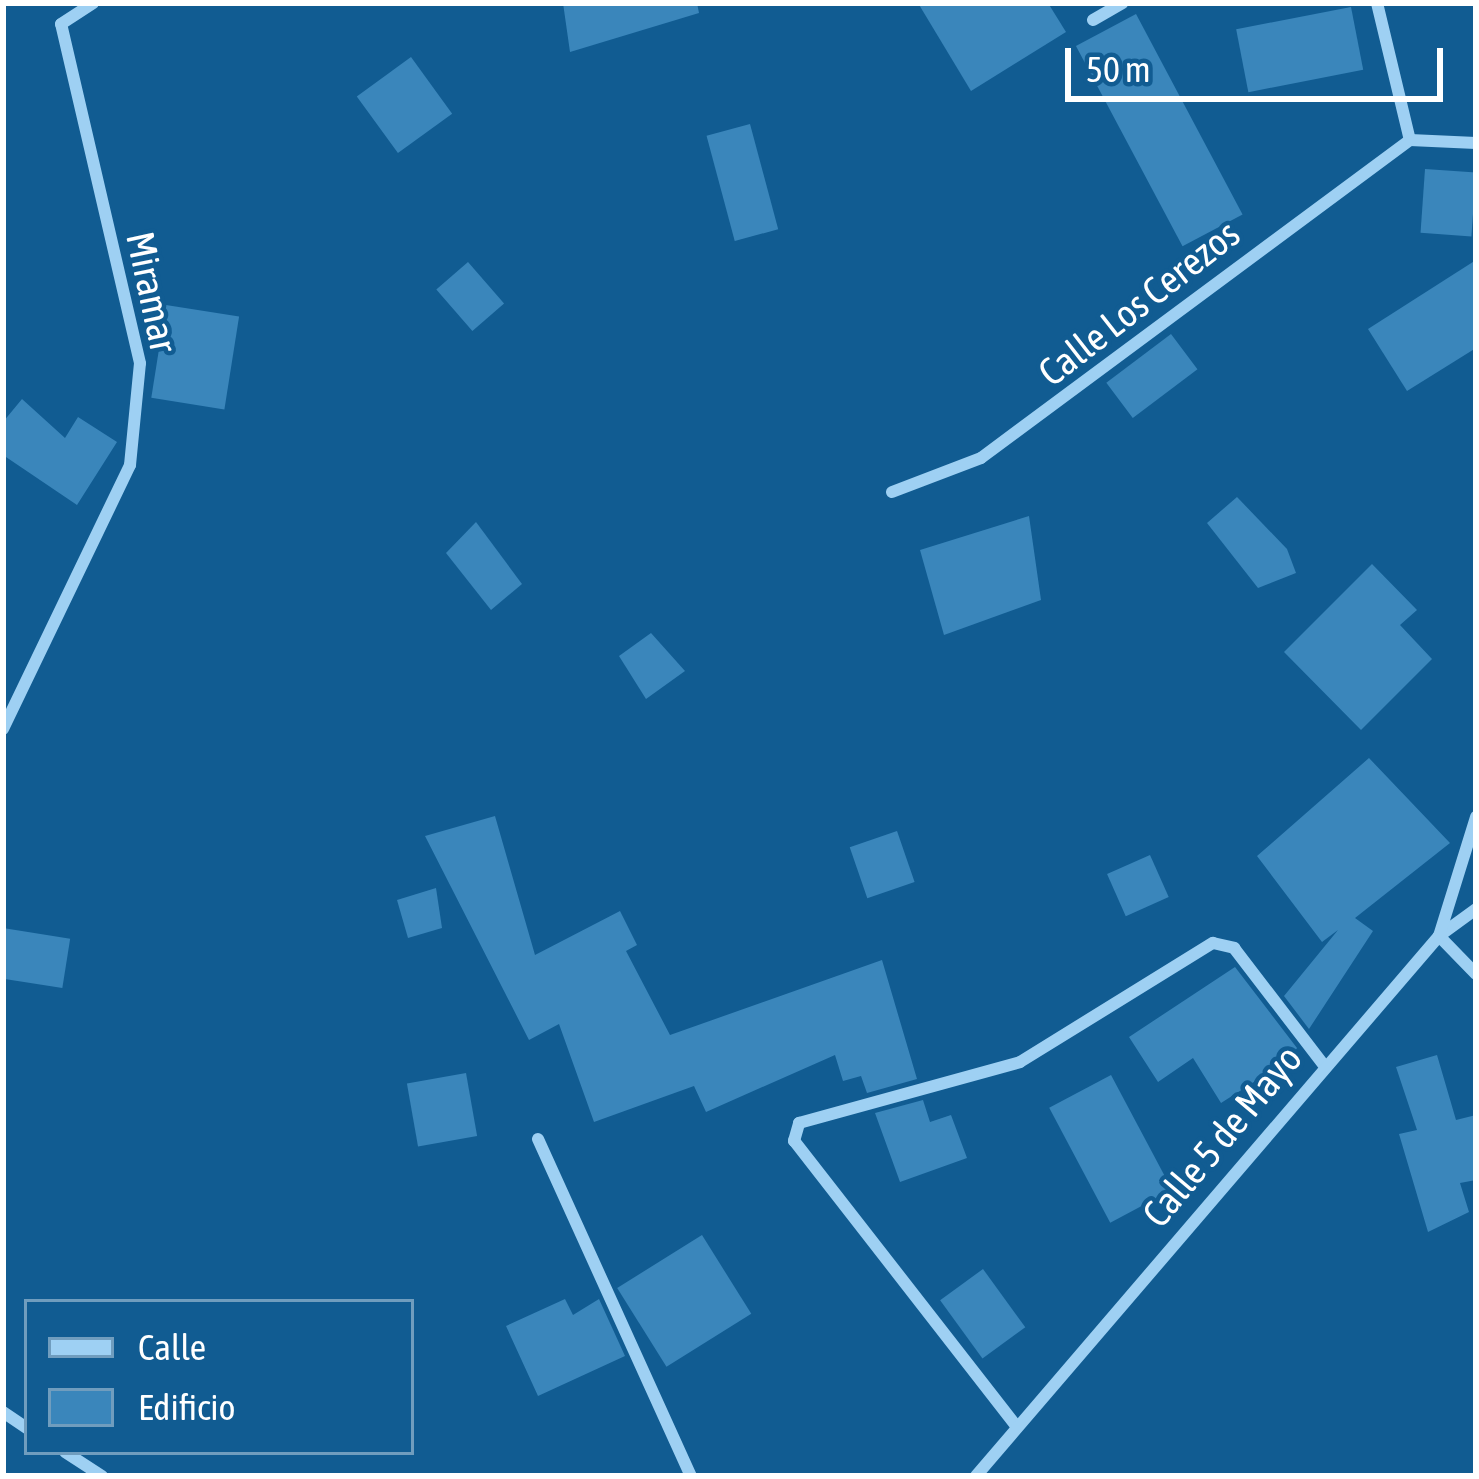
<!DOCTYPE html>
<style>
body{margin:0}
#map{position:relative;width:1479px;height:1479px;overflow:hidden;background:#115c92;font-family:"Asap Condensed",sans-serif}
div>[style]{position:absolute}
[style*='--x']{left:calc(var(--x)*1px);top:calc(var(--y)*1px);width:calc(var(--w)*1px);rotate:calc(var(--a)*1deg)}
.building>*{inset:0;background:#3a86bb;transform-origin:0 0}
.minor>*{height:12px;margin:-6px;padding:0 6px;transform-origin:6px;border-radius:6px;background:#9ed0f3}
span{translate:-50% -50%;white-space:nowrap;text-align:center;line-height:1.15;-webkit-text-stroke:9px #115c92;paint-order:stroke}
.street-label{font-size:39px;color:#fff}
.frame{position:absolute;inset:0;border:6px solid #fff;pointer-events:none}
.legend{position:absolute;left:24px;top:1299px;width:390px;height:156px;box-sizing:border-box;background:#115c92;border:3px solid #709dbe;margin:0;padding:15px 21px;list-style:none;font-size:36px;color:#fff}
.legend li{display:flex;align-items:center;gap:24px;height:60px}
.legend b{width:60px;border:3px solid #709dbe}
.scale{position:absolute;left:1065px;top:48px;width:378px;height:54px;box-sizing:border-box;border:6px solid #fff;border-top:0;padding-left:15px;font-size:36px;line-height:42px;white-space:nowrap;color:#fff;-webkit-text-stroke:9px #115c92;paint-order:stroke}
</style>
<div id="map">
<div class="building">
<div style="clip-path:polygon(563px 3px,697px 3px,699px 13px,570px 52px)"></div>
<div style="clip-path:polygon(918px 3px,1048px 3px,1066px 32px,971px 91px)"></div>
<div style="left:1351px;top:7px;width:64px;height:117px;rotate:79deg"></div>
<div style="left:1136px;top:14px;width:227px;height:68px;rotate:62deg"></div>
<div style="left:411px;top:57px;width:70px;height:67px;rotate:54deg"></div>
<div style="left:750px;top:124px;width:109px;height:45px;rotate:75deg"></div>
<div style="left:1425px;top:169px;width:51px;height:64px;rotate:4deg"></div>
<div style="clip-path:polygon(1476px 260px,1476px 348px,1407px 391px,1368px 329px)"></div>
<div style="left:468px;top:262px;width:55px;height:42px;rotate:49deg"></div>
<div style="left:166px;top:305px;width:74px;height:94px;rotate:9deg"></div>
<div style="left:1171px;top:334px;width:44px;height:81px;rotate:53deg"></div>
<div style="clip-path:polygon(22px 399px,65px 438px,78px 417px,117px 442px,77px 505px,3px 455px,3px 422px)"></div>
<div style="clip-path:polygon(1237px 497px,1287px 549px,1296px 573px,1258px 588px,1207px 523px)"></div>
<div style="clip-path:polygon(1029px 516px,1041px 600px,944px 635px,920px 550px)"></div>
<div style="clip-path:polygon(476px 522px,522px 584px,491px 610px,446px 553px)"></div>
<div style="clip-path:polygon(1372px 564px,1417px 610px,1400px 625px,1432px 659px,1361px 730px,1284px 652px)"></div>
<div style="clip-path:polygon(651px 633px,685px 671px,646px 699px,619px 656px)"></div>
<div style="clip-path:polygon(1369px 758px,1450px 843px,1355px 918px,1373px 931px,1309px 1029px,1284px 996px,1338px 930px,1322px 942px,1257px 856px)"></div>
<div style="clip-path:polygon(495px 816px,535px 955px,620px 911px,637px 945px,626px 951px,670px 1035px,882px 960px,917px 1079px,867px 1093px,861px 1076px,843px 1081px,835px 1055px,706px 1112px,694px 1086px,594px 1122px,559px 1024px,529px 1040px,425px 836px)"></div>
<div style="left:897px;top:831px;width:54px;height:50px;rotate:71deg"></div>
<div style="left:1150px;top:855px;width:46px;height:47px;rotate:66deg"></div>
<div style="clip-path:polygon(436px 888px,442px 928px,408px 938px,397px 900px)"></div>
<div style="left:3px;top:928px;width:68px;height:50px;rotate:9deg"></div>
<div style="clip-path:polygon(1235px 967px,1297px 1048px,1290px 1059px,1221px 1103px,1193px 1058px,1158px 1082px,1129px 1037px)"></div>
<div style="clip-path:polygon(1437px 1055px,1456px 1120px,1476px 1115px,1476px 1180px,1460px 1183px,1469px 1212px,1428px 1232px,1399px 1134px,1417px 1130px,1396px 1067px)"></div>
<div style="left:466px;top:1073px;width:64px;height:60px;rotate:80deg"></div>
<div style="left:1111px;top:1075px;width:130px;height:70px;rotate:62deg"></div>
<div style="clip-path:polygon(923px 1100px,930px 1122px,951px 1115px,967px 1158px,900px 1182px,875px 1113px)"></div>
<div style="left:702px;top:1235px;width:93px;height:100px;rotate:58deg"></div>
<div style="left:983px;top:1269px;width:72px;height:53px;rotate:54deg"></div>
<div style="clip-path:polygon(565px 1299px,573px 1315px,599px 1299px,625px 1356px,538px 1396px,506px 1326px)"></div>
</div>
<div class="minor">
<div style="--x:1377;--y:3;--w:141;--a:76.5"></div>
<div style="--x:1410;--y:140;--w:66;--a:2.6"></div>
<div style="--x:1093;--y:20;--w:34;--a:-30"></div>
<div style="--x:892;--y:492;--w:95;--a:-20.9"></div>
<div style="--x:981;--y:458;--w:534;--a:-36.55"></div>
<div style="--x:3;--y:729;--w:293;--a:-64.3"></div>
<div style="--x:130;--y:465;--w:102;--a:-84.4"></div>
<div style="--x:140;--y:363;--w:348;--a:-103.1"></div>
<div style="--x:61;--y:24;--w:38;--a:-33"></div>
<div style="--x:1476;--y:909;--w:46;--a:143.9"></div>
<div style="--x:1439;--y:936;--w:53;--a:45.8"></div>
<div style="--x:538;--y:1139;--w:370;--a:65.6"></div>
<div style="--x:3;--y:1412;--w:29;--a:34"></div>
<div style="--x:1017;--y:1427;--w:363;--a:-127.9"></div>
<div style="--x:794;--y:1141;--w:19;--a:-74"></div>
<div style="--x:799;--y:1123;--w:229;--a:-15.4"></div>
<div style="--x:1020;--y:1062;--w:227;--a:-31.7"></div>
<div style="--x:1213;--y:943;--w:22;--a:13"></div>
<div style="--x:1234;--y:948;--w:146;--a:52.5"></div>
<div style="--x:65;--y:1452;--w:44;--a:33"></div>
<div style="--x:976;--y:1476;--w:711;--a:-49.39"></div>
<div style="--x:1439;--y:936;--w:125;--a:-72.7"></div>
</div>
<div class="street-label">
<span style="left:152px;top:292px;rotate:78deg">Miramar</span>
<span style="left:1139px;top:303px;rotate:-38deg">Calle Los Cerezos</span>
<span style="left:1222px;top:1136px;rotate:-50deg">Calle 5 de Mayo</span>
</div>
<div class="frame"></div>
<ul class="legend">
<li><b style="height:15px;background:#9ed0f3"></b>Calle</li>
<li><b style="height:33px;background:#3a86bb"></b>Edificio</li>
</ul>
<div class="scale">50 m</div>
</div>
